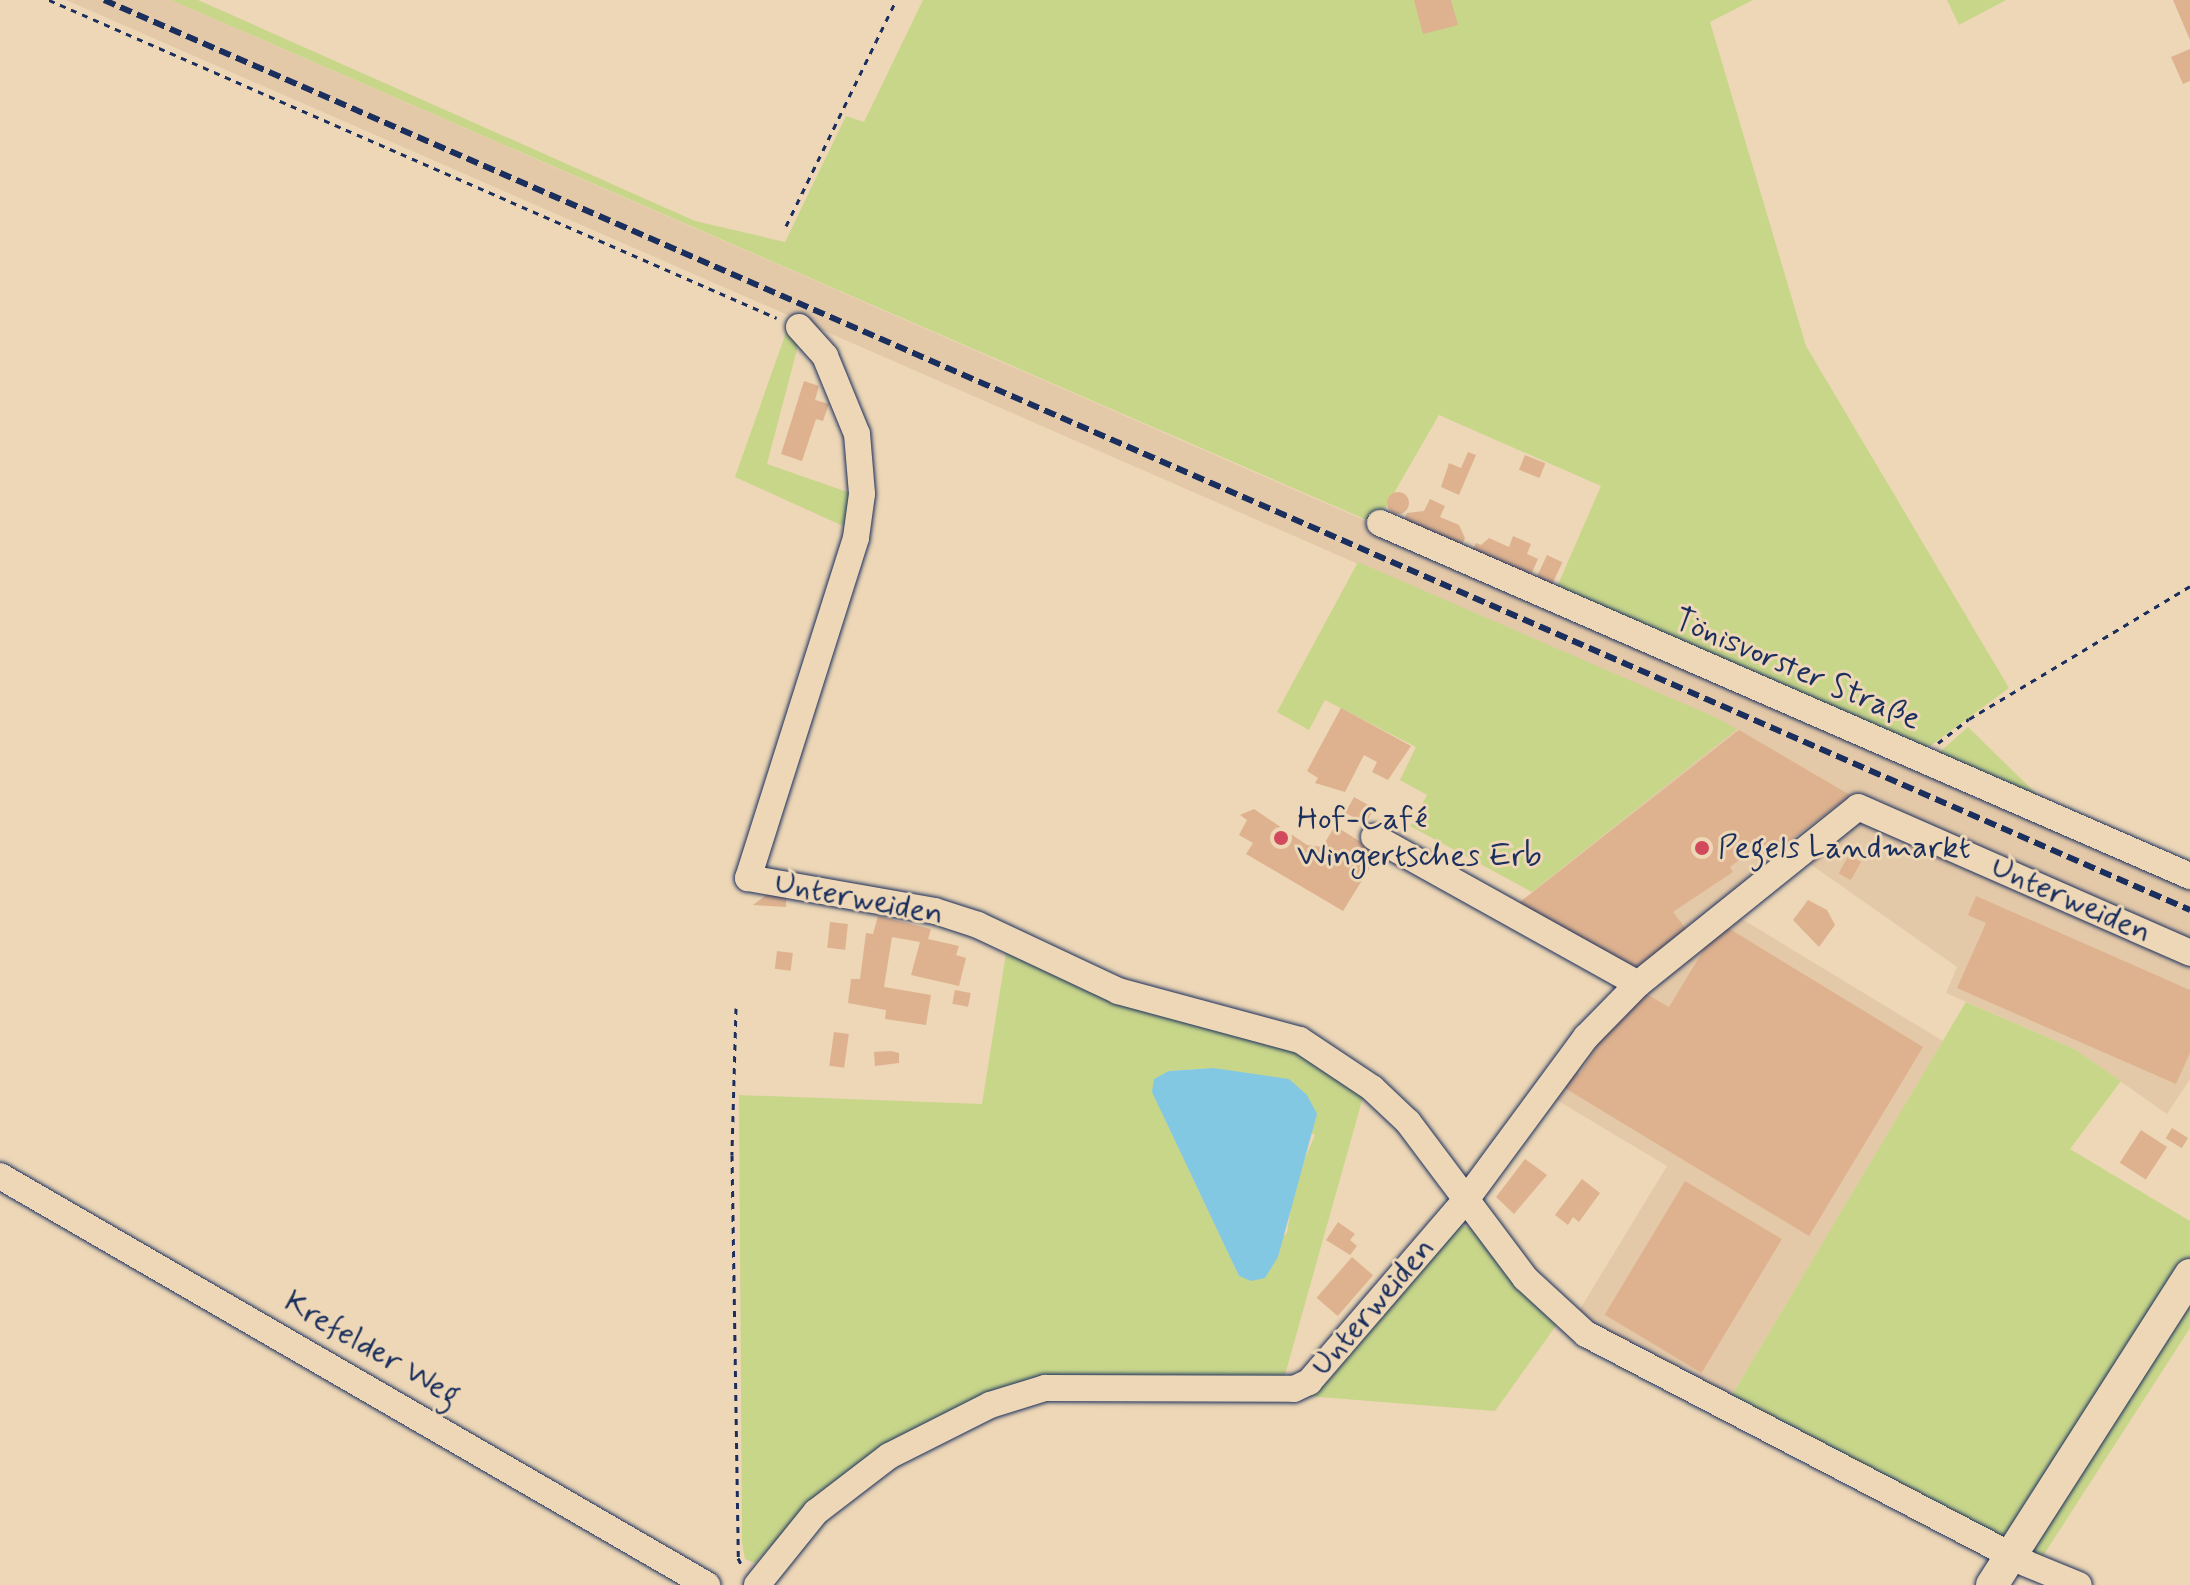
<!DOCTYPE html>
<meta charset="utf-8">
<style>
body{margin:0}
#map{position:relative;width:2190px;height:1585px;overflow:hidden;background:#edd7b6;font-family:Mynerve,sans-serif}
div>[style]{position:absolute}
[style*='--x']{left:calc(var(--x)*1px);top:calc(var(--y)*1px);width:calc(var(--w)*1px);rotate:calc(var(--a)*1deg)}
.built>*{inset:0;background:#e4c9a8}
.green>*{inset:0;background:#c8d68a}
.water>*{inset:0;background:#82c8e3}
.building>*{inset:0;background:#deb28f;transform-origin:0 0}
.round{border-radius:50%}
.path>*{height:3px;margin-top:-1.5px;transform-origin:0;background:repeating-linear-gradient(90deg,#1b2f5e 0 6px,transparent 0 12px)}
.roads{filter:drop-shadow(0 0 2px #1b2f5e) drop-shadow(0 0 2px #1b2f5e)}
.minor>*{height:26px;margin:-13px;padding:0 13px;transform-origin:13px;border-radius:13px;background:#edd7b6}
.major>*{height:32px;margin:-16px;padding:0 16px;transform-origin:16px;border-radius:16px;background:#edd7b6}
.rail>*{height:6px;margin-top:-3px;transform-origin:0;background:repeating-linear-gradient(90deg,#1b2f5e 0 12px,transparent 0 18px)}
.dots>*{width:22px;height:22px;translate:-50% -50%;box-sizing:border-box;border:4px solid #edd7b6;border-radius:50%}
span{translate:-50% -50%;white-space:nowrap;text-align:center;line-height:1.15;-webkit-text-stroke:6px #edd7b6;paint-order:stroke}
.street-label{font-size:32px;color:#1b2f5e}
.poi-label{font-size:32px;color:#1b2f5e}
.left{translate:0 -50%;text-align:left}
</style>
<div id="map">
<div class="built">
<div style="clip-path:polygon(66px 0,171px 0,2190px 880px,2190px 1079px,2167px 1114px,2074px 1049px,1946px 993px,1957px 967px,1803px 859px,1881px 800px,1856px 795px,1639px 971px,1515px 906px,1736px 729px)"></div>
<div style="clip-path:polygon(1732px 913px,1943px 1041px,1729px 1400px,1574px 1319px,1667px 1166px,1550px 1096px,1588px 1043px)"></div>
</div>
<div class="green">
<div style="clip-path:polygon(171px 0,198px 0,695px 221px,785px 242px,846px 116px,864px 122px,923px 0,1753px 0,1710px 22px,1806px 346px,2009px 688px,1930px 746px,1911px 750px,1553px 596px,1601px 486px,1439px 415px,1376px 524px)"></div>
<div style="clip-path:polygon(1947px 0,2006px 0,1959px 25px)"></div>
<div style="clip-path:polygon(788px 327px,800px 338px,767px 464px,856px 495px,852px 530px,735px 477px)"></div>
<div style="clip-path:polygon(1358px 562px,1717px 718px,1737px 729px,1532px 892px,1410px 826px,1427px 795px,1400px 780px,1416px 747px,1325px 700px,1309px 730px,1277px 712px)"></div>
<div style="clip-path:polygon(1968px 727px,2056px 813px,1932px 759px)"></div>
<div style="clip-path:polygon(evenodd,1007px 947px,1292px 1041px,1365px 1090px,1283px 1382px,1028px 1383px,785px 1531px,755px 1563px,745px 1559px,742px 1542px,739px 1095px,982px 1104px,1007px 947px,1213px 1068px,1315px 1135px,1295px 1182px,1287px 1233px,1239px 1276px,1166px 1121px,1169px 1071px,1213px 1068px)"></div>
<div style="clip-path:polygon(1966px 1002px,2074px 1049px,2121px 1081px,2070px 1149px,2190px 1221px,2190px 1267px,2015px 1538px,1999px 1540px,1729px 1400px)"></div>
<div style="clip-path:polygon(1461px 1225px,1480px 1232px,1560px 1320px,1495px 1411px,1307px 1396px)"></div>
<div style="clip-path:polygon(2190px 1301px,2190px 1328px,2039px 1562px,2029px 1549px)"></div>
</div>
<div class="water">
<div style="clip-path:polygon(1213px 1068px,1289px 1079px,1307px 1095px,1317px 1114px,1278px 1257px,1265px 1278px,1251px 1281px,1239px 1276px,1152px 1092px,1154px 1079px,1169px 1071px)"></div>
</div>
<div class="building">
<div style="clip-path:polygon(1414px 0,1451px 0,1458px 25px,1423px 34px)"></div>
<div style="clip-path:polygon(2173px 0,2190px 0,2190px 40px)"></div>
<div style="clip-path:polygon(2190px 49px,2190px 81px,2183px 84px,2171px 57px)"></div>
<div style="clip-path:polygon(804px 381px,819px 386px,815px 400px,829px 404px,823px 421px,816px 419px,802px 461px,781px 454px)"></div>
<div style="clip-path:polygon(1468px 452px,1476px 455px,1459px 495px,1441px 487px,1449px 463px,1461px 468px)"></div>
<div style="left:1525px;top:455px;width:22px;height:16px;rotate:22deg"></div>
<div class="round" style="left:1387px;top:492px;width:22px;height:22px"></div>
<div style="clip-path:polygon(1430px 499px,1445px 506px,1440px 517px,1459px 525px,1465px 538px,1460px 549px,1402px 524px,1407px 513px,1424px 511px)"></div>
<div style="clip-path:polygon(1513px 536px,1531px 544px,1527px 554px,1538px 559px,1529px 579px,1471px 554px,1476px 543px,1481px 545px,1489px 538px,1509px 547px)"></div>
<div style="left:1547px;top:555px;width:17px;height:27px;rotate:25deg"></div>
<div style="clip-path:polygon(1341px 708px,1411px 746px,1388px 780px,1372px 772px,1377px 762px,1364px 755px,1345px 792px,1315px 783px,1318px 778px,1307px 771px)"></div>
<div style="clip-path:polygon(1739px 730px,1850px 795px,1760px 863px,1751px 851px,1730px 867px,1733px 872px,1673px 912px,1687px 930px,1640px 970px,1515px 906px)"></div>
<div style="left:1354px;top:797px;width:23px;height:18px;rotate:29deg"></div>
<div style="clip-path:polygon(1254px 809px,1307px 845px,1322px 847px,1335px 826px,1379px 853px,1343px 911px,1246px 854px,1253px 843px,1239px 835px,1247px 820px,1240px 815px)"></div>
<div style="left:1849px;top:855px;width:14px;height:21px;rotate:30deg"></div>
<div style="clip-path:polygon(769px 893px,786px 894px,786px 907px,753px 905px)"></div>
<div style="clip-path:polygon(1976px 896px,2190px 990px,2190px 1053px,2176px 1084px,1957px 988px,1986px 923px,1968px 915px)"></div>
<div style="clip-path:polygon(1808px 900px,1827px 910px,1835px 925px,1819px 947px,1793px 920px)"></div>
<div style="clip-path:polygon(878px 916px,931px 929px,928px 939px,959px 946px,956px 955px,966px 958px,959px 986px,911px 975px,920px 942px,892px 937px,884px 987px,931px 995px,926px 1025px,885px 1019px,886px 1010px,848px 1003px,851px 979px,860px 979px,866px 933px,873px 934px)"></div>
<div style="left:830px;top:922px;width:18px;height:26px;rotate:6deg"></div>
<div style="clip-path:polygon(1720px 923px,1923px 1047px,1809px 1236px,1563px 1087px,1573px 1070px,1580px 1074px,1616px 1015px,1624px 1019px,1641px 991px,1669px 1007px)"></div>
<div style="left:777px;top:951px;width:16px;height:18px;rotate:7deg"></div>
<div style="left:955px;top:990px;width:16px;height:14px;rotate:11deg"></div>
<div style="left:834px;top:1032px;width:15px;height:34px;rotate:8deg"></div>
<div style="clip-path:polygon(891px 1051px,899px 1053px,899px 1063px,875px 1066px,874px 1052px)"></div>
<div style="left:2172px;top:1128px;width:19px;height:12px;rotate:32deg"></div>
<div style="left:2141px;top:1130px;width:31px;height:39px;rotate:33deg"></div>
<div style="clip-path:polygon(1525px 1159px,1547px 1175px,1514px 1214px,1496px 1197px)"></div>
<div style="clip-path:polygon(1582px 1179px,1600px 1193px,1579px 1222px,1573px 1217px,1568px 1225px,1555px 1215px)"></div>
<div style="left:1685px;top:1181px;width:113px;height:156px;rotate:31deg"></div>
<div style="clip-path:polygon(1338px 1222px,1355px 1234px,1350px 1240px,1357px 1246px,1350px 1255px,1326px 1240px)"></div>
<div style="left:1352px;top:1257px;width:28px;height:54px;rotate:41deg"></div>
</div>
<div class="path">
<div style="--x:49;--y:0;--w:794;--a:23.6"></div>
<div style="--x:786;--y:226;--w:251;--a:-64"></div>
<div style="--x:1938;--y:743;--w:39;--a:-38"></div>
<div style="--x:1969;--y:719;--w:258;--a:-31"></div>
<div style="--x:736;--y:1008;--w:147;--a:91.6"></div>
<div style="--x:732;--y:1155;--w:403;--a:89.1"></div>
<div style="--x:738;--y:1558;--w:11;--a:63"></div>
</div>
<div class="roads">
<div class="minor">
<div style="--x:799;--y:327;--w:39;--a:48"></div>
<div style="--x:825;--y:356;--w:84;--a:67.7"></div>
<div style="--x:857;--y:434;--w:60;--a:85.2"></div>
<div style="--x:862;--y:494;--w:44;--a:97.8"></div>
<div style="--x:856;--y:538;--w:357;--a:107.6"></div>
<div style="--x:748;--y:878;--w:190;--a:10"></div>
<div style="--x:935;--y:911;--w:45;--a:18"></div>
<div style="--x:978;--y:925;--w:155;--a:25.2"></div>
<div style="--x:1118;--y:991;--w:188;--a:15.1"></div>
<div style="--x:1300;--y:1040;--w:87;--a:33.7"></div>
<div style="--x:1372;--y:1088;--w:50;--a:43.4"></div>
<div style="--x:1408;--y:1122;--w:195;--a:53.1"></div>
<div style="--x:1525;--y:1278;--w:83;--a:42.6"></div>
<div style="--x:1586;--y:1334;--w:495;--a:27.5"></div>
<div style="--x:2025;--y:1563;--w:58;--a:22.2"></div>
<div style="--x:1380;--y:523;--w:884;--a:23.55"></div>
<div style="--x:1374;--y:837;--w:302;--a:29.1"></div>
<div style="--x:0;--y:1176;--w:817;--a:30.05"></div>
<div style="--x:757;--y:1585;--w:94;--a:-51.1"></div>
<div style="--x:816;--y:1512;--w:92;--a:-37.5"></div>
<div style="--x:889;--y:1456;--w:113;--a:-26.8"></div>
<div style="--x:990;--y:1405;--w:58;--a:-17.2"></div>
<div style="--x:1045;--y:1388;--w:249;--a:0.2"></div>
<div style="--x:1294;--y:1389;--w:17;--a:-25"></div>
<div style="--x:1309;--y:1382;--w:244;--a:-49.3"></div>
<div style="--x:1468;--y:1197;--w:199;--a:-53.6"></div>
<div style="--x:1586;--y:1037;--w:74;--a:-45.5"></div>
<div style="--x:1638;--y:984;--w:282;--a:-38.8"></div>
<div style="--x:1858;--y:807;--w:363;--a:23.7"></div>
</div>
<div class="major">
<div style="--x:1992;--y:1585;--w:368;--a:-57.4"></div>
</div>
</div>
<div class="rail">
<div style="--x:104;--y:0;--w:2276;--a:23.57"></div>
</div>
<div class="dots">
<div style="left:1281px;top:838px;background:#d1495b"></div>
<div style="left:1702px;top:848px;background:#d1495b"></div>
</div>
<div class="street-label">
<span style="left:1797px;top:670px;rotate:23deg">Tönisvorster Straße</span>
<span style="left:859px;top:899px;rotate:11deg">Unterweiden</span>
<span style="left:2071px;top:900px;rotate:24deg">Unterweiden</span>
<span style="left:1373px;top:1307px;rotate:-49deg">Unterweiden</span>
<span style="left:372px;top:1349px;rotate:30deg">Krefelder Weg</span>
</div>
<div class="poi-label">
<span class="left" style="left:1297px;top:838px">Hof-Café<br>Wingertsches Erb</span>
<span class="left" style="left:1718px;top:848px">Pegels Landmarkt</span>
</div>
</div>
